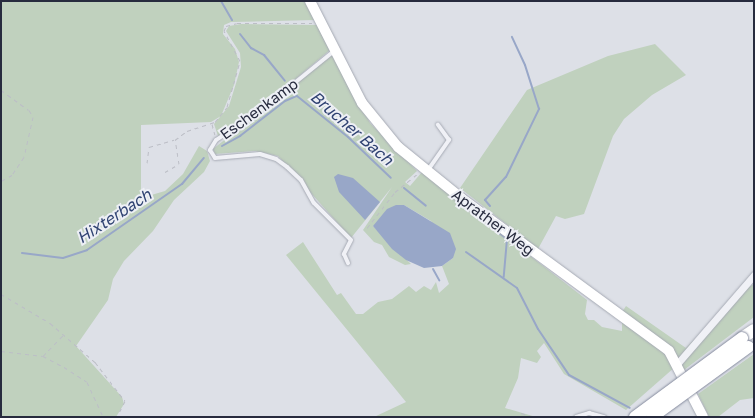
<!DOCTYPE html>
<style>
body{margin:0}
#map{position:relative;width:755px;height:418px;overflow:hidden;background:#dde0e7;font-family:"Golos Text",sans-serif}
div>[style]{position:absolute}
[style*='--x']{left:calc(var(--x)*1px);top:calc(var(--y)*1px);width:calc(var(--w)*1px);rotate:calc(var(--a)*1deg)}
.green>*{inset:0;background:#c0d1be}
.water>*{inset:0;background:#98a7c8}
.stream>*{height:2px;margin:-1px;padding:0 1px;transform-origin:1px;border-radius:1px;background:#98a7c8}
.path>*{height:1px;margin-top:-0.5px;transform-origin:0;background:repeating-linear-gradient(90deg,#bcbec6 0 4px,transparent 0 8px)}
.roads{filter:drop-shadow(0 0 1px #a6aab4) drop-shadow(0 0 1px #a6aab4)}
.lane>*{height:4px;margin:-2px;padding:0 2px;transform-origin:2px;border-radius:2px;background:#f0f1f6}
.street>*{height:7px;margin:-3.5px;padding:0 3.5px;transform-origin:3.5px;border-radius:3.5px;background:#f0f1f6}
.secondary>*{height:10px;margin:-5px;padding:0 5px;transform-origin:5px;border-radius:5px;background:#fff}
.highway>*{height:12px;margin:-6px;padding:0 6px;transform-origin:6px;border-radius:6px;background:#fff}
.bridges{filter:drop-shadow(0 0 1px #858b9e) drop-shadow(0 0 1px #858b9e)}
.highway-bridge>*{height:12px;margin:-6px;padding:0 6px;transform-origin:6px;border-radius:6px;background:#fff}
span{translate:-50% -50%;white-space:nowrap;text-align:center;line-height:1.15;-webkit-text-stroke:4px #edeff5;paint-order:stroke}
.street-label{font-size:15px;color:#272b3e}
.water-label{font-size:16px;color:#304372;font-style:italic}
.frame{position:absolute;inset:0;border:2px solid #272b3e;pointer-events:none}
</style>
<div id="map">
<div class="green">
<div style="clip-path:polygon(1px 1px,306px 1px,315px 20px,231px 22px,224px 25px,223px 34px,235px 49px,239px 62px,234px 85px,221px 116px,211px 122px,141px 125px,141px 198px,165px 191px,183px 174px,199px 146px,207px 151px,210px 161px,204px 172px,174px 200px,153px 231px,124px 261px,113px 279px,108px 300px,76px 346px,122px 397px,124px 404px,116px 417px,1px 417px)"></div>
<div style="clip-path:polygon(241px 24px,318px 25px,330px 50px,274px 97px,218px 136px,214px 124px,229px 106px,241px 67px,240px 53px,226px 31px,229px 26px)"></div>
<div style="clip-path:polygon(655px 44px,686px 75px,652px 95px,624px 119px,613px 136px,584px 214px,565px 219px,556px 216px,538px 249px,460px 188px,527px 90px,608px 56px)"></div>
<div style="clip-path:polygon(333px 54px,370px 123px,417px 171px,405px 182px,410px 186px,422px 172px,587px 300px,585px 314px,588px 320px,594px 320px,602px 327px,622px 331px,622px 312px,626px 306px,686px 348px,742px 291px,754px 284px,754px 317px,684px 370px,675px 367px,626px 410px,564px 374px,544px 343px,537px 351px,541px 357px,537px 363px,521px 358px,518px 378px,505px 408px,536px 417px,374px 417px,406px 402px,286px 255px,303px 242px,337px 295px,341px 293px,356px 314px,363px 314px,378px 302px,392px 299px,409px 286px,416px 292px,424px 286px,431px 290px,436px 282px,439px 293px,449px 284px,442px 266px,453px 258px,431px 221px,404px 205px,373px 226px,411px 264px,405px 265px,389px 257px,382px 245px,374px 242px,363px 230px,392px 187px,351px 238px,278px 156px,255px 151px,215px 154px,213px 149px)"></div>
<div style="clip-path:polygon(754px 354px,754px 398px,740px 400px,718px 417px,709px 417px,698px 394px)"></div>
</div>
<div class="water">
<div style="clip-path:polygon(338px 174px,353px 178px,380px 202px,365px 220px,339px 192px,334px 177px)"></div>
<div style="clip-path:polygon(396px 205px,404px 205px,450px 233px,456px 249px,453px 258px,442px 266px,424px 268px,406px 260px,392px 249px,373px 226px,387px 209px)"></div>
</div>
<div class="stream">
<div style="--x:221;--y:1;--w:22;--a:60"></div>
<div style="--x:240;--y:34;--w:18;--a:52"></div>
<div style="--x:251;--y:48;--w:15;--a:28"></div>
<div style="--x:264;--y:55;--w:33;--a:51"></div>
<div style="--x:222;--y:146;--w:21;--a:-29"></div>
<div style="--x:240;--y:136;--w:57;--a:-37.9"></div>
<div style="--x:285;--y:101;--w:13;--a:-23"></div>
<div style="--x:297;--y:96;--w:65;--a:38.8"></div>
<div style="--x:348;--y:137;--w:59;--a:43.6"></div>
<div style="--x:404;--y:188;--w:28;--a:39"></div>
<div style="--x:490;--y:206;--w:8;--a:-130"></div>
<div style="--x:485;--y:200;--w:31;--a:-48"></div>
<div style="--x:506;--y:177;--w:76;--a:-64.1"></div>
<div style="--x:539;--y:109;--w:46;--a:-107.7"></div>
<div style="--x:525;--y:65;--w:31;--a:-115"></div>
<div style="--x:491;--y:227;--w:20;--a:37"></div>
<div style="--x:507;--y:239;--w:38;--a:95"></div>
<div style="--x:466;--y:252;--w:62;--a:35.2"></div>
<div style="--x:517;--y:288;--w:46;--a:62.9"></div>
<div style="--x:538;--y:329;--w:55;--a:56"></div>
<div style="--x:569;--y:375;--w:69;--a:28.4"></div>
<div style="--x:22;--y:253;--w:41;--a:7"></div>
<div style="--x:63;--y:258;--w:25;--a:-18"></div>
<div style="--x:87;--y:250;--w:116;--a:-34.8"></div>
<div style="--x:182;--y:184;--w:34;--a:-50"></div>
<div style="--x:433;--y:269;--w:13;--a:61"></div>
</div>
<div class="path">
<div style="--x:1;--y:90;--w:34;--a:36"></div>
<div style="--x:29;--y:110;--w:8;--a:60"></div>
<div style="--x:33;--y:117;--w:41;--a:102.7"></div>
<div style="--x:24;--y:157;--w:22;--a:124"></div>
<div style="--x:12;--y:175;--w:13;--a:151"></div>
<div style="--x:212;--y:124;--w:11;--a:75"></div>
<div style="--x:147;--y:163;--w:16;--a:-83"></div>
<div style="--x:149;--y:147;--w:26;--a:-16"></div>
<div style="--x:165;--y:172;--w:16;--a:-30"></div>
<div style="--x:179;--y:164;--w:24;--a:-99"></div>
<div style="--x:175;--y:140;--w:15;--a:-37"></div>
<div style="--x:187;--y:131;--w:29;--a:-18"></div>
<div style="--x:215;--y:122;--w:19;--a:-51"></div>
<div style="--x:227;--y:107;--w:48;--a:-74.2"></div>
<div style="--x:240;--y:61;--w:34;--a:-118"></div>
<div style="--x:224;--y:31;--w:5;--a:-68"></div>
<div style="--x:226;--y:26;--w:11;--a:-15"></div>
<div style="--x:237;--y:23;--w:75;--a:0"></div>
<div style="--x:367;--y:228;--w:46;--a:-52.1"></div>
<div style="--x:395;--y:192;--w:28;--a:-39"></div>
<div style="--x:1;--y:294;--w:57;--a:30.6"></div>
<div style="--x:50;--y:323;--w:60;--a:40.9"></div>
<div style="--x:95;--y:362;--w:49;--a:52.4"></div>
<div style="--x:125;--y:401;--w:18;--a:117"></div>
<div style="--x:1;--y:351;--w:42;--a:6.8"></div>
<div style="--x:43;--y:356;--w:24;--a:28"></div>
<div style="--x:64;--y:367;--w:27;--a:33"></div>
<div style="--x:87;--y:382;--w:38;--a:65"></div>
<div style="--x:43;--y:356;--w:29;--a:-46"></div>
<div style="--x:521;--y:413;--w:13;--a:18"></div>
</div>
<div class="roads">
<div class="lane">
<div style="--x:334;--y:51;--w:102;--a:141"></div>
<div style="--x:255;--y:115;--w:46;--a:147.3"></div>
<div style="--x:216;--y:140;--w:12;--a:121"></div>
<div style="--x:210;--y:150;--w:9;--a:58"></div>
<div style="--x:215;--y:158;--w:45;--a:-5.1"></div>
<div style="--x:260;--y:154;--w:17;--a:17"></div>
<div style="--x:276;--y:159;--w:14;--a:36"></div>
<div style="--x:287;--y:167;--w:19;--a:43"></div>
<div style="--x:301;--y:180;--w:26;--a:61"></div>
<div style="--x:314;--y:203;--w:52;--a:45"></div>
<div style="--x:351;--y:240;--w:16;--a:117"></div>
<div style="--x:344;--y:254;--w:10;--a:66"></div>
<div style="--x:428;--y:170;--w:37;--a:-55"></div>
<div style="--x:449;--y:140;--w:19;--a:-126"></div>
<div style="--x:576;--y:417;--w:14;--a:-17"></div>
<div style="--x:589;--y:413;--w:16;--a:15"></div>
</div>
<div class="street">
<div style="--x:677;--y:364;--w:118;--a:-49.1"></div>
</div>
<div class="secondary">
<div style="--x:310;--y:1;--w:114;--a:63"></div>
<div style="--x:362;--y:103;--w:57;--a:50.7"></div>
<div style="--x:398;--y:147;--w:81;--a:39"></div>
<div style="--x:461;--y:198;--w:258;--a:36.3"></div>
<div style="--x:669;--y:351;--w:74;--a:62.7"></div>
</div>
<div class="highway">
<div style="--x:742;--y:338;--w:14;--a:-34"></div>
</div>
</div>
<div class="bridges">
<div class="highway-bridge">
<div style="--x:635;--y:417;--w:133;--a:-36.4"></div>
<div style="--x:652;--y:417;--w:119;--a:-36.1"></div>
</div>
</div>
<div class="street-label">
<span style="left:259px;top:109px;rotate:-36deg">Eschenkamp</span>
<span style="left:493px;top:222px;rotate:37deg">Aprather Weg</span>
</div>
<div class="water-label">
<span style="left:352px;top:128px;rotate:41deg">Brucher Bach</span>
<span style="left:114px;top:216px;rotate:-33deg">Hixterbach</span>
</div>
<div class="frame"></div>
</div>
